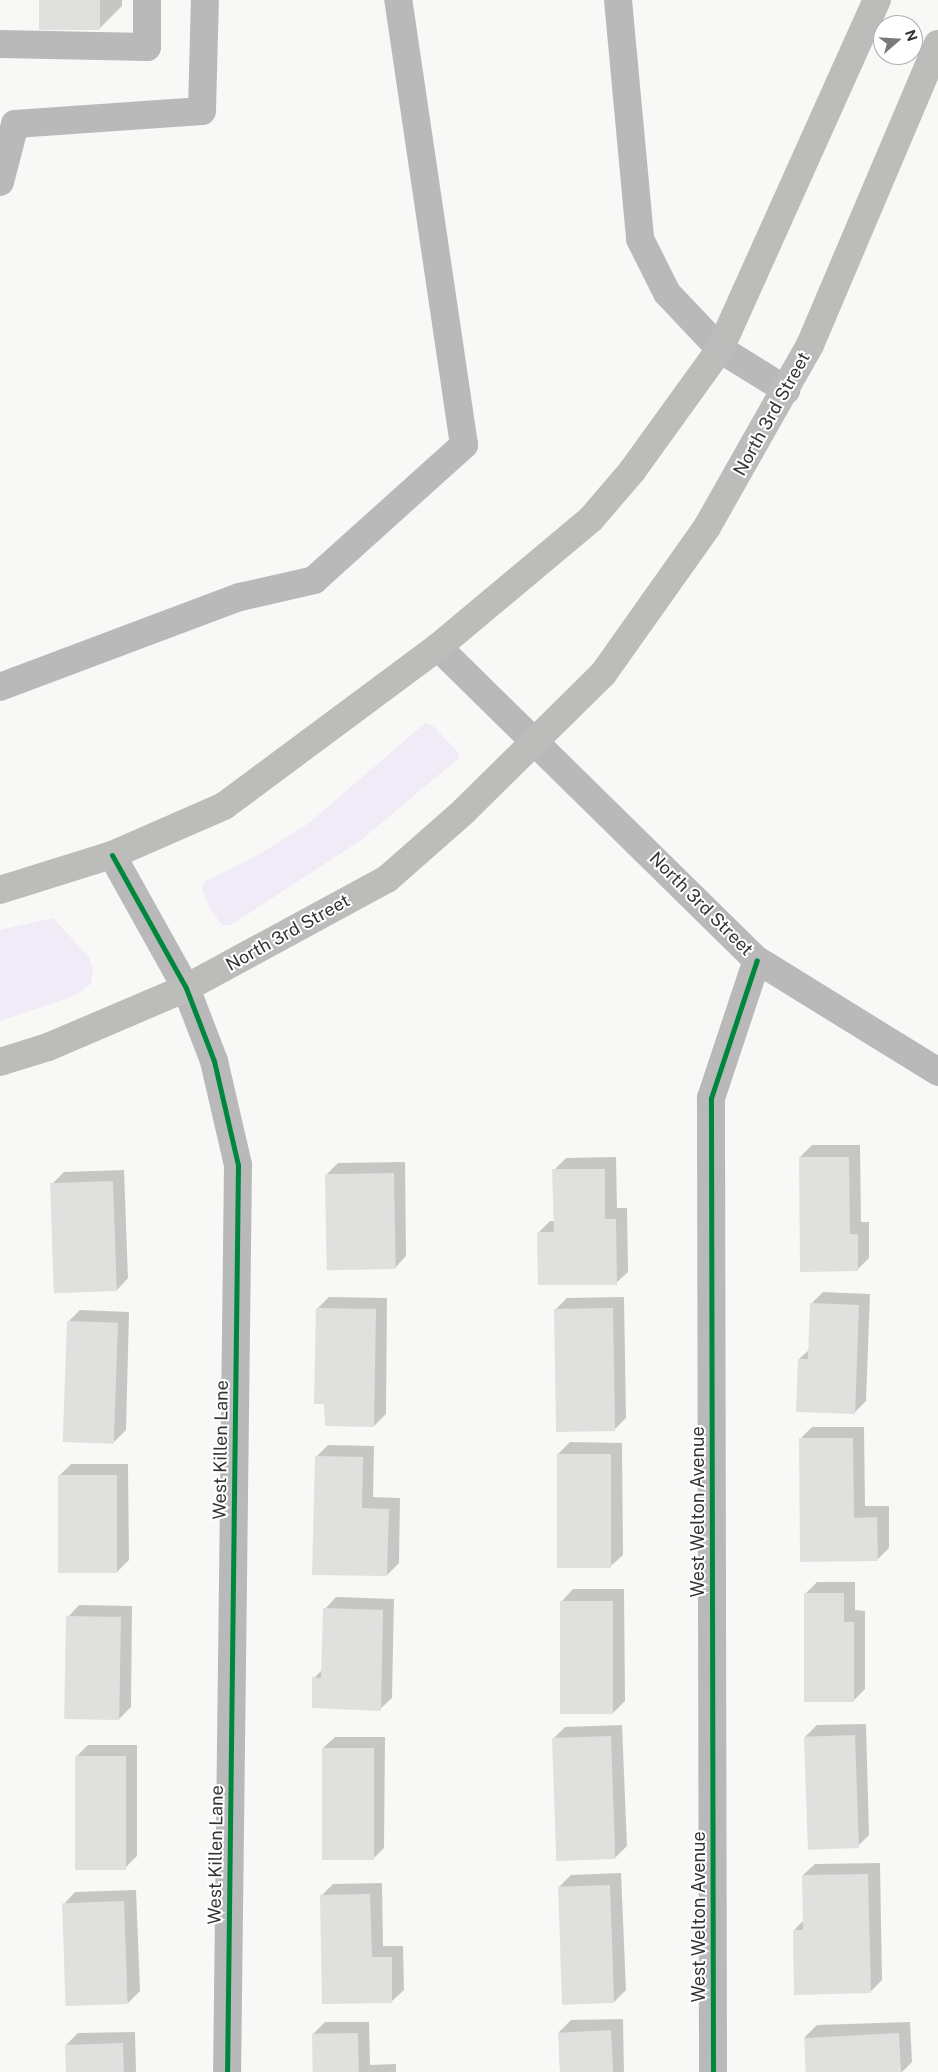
<!DOCTYPE html>
<style>
body{margin:0}
#map{position:relative;width:938px;height:2072px;overflow:hidden;background:#f8f9f6;font-family:"Public Sans",sans-serif}
div>[style]{position:absolute}
[style*='--x']{left:calc(var(--x)*1px);top:calc(var(--y)*1px);width:calc(var(--w)*1px);rotate:calc(var(--a)*1deg)}
.green>*{inset:0;background:#f0ebf7}
.shadow>*{inset:0;background:#0003}
.building>*{inset:0;background:#e0e0df;transform-origin:0 0}
.minor>*{height:28px;margin:-14px;padding:0 14px;transform-origin:14px;border-radius:14px;background:#b9b9b9}
.major>*{height:28px;margin:-14px;padding:0 14px;transform-origin:14px;border-radius:14px;background:#bcbdba}
.cycleway>*{height:5px;margin:-2.5px;padding:0 2.5px;transform-origin:2.5px;border-radius:2.5px;background:#00873e}
span{translate:-50% -50%;white-space:nowrap;text-align:center;line-height:1.15;-webkit-text-stroke:4px #fff;paint-order:stroke}
.street-label{font-size:18px;color:#343432}
.north{position:absolute;left:873px;top:15px;width:50px;height:50px;box-sizing:border-box;background:#fff;border:1px solid #aeaead;border-radius:50%;rotate:71deg;font-size:14px;font-weight:700;line-height:20px;text-align:center;color:#343432}
.north::after{content:'';display:block;margin:auto;width:18px;height:22px;background:#797977;clip-path:polygon(50% 0,100% 100%,50% 72%,0 100%)}
</style>
<div id="map">
<div class="green">
<div style="clip-path:polygon(425px 723px,433px 726px,459px 753px,459px 758px,361px 840px,231px 925px,222px 925px,210px 909px,202px 890px,204px 882px,258px 855px,309px 823px)"></div>
<div style="clip-path:polygon(53px 918px,89px 957px,93px 970px,91px 984px,74px 996px,0 1021px,0 930px)"></div>
</div>
<div class="shadow">
<div style="clip-path:polygon(40px 0,122px 0,122px 6px,100px 28px)"></div>
<div style="clip-path:polygon(812px 1145px,860px 1145px,861px 1222px,869px 1222px,869px 1258px,857px 1270px,800px 1157px)"></div>
<div style="clip-path:polygon(616px 1157px,617px 1208px,627px 1208px,628px 1272px,616px 1283px,538px 1233px,550px 1221px,555px 1221px,554px 1170px,566px 1158px)"></div>
<div style="clip-path:polygon(405px 1162px,406px 1256px,395px 1268px,326px 1175px,338px 1163px)"></div>
<div style="clip-path:polygon(124px 1170px,128px 1278px,117px 1290px,52px 1184px,64px 1172px)"></div>
<div style="clip-path:polygon(823px 1292px,870px 1294px,866px 1401px,854px 1413px,799px 1359px,810px 1349px,811px 1304px)"></div>
<div style="clip-path:polygon(329px 1297px,387px 1298px,386px 1414px,374px 1426px,317px 1309px)"></div>
<div style="clip-path:polygon(624px 1297px,626px 1418px,615px 1429px,555px 1310px,567px 1298px)"></div>
<div style="clip-path:polygon(80px 1310px,129px 1312px,126px 1430px,114px 1442px,68px 1322px)"></div>
<div style="clip-path:polygon(812px 1427px,864px 1427px,865px 1506px,889px 1506px,889px 1548px,877px 1560px,800px 1439px)"></div>
<div style="clip-path:polygon(570px 1442px,622px 1443px,623px 1555px,611px 1566px,558px 1454px)"></div>
<div style="clip-path:polygon(328px 1445px,374px 1446px,373px 1497px,400px 1498px,399px 1563px,387px 1575px,316px 1457px)"></div>
<div style="clip-path:polygon(71px 1464px,128px 1464px,129px 1560px,117px 1572px,59px 1476px)"></div>
<div style="clip-path:polygon(817px 1582px,855px 1582px,855px 1610px,865px 1611px,865px 1689px,853px 1701px,806px 1593px)"></div>
<div style="clip-path:polygon(573px 1589px,624px 1589px,625px 1701px,613px 1713px,562px 1601px)"></div>
<div style="clip-path:polygon(336px 1597px,394px 1599px,392px 1698px,380px 1709px,314px 1678px,323px 1669px,325px 1609px)"></div>
<div style="clip-path:polygon(79px 1605px,132px 1606px,131px 1707px,119px 1719px,68px 1617px)"></div>
<div style="clip-path:polygon(866px 1724px,869px 1835px,857px 1847px,805px 1737px,817px 1725px)"></div>
<div style="clip-path:polygon(622px 1725px,627px 1846px,615px 1858px,553px 1739px,565px 1727px)"></div>
<div style="clip-path:polygon(335px 1737px,385px 1737px,384px 1848px,373px 1859px,323px 1748px)"></div>
<div style="clip-path:polygon(88px 1745px,137px 1745px,137px 1856px,125px 1868px,76px 1757px)"></div>
<div style="clip-path:polygon(880px 1863px,882px 1980px,870px 1992px,794px 1930px,804px 1920px,803px 1875px,815px 1864px)"></div>
<div style="clip-path:polygon(621px 1873px,626px 1990px,614px 2002px,559px 1887px,571px 1875px)"></div>
<div style="clip-path:polygon(382px 1883px,383px 1946px,403px 1946px,404px 1990px,392px 2001px,321px 1896px,333px 1884px)"></div>
<div style="clip-path:polygon(136px 1890px,140px 1991px,128px 2003px,64px 1904px,75px 1892px)"></div>
<div style="clip-path:polygon(623px 2019px,624px 2072px,560px 2072px,559px 2032px,571px 2020px)"></div>
<div style="clip-path:polygon(325px 2022px,369px 2022px,370px 2065px,396px 2064px,396px 2072px,314px 2072px,313px 2034px)"></div>
<div style="clip-path:polygon(910px 2022px,912px 2062px,902px 2072px,806px 2072px,805px 2037px,817px 2025px)"></div>
<div style="clip-path:polygon(135px 2032px,136px 2072px,67px 2072px,66px 2045px,78px 2033px)"></div>
</div>
<div class="building">
<div style="left:39px;top:0;width:61px;height:30px"></div>
<div style="clip-path:polygon(799px 1157px,849px 1157px,850px 1234px,858px 1234px,858px 1271px,800px 1272px)"></div>
<div style="clip-path:polygon(552px 1169px,605px 1169px,605px 1219px,616px 1219px,617px 1285px,538px 1285px,537px 1232px,554px 1232px)"></div>
<div style="left:394px;top:1173px;width:96px;height:69px;rotate:89deg"></div>
<div style="left:113px;top:1181px;width:110px;height:63px;rotate:88deg"></div>
<div style="clip-path:polygon(810px 1303px,859px 1305px,855px 1414px,796px 1412px,798px 1359px,808px 1359px)"></div>
<div style="clip-path:polygon(316px 1308px,376px 1309px,374px 1427px,325px 1426px,324px 1404px,314px 1404px)"></div>
<div style="left:613px;top:1308px;width:123px;height:59px;rotate:89deg"></div>
<div style="left:67px;top:1321px;width:51px;height:121px;rotate:2deg"></div>
<div style="clip-path:polygon(799px 1438px,853px 1438px,854px 1518px,877px 1517px,878px 1561px,800px 1562px)"></div>
<div style="left:557px;top:1454px;width:54px;height:114px"></div>
<div style="clip-path:polygon(315px 1456px,363px 1457px,362px 1508px,389px 1509px,387px 1576px,312px 1575px)"></div>
<div style="left:58px;top:1475px;width:59px;height:98px"></div>
<div style="clip-path:polygon(804px 1593px,844px 1593px,844px 1622px,854px 1622px,854px 1702px,804px 1702px)"></div>
<div style="left:560px;top:1601px;width:53px;height:113px"></div>
<div style="clip-path:polygon(323px 1608px,383px 1610px,381px 1711px,312px 1708px,312px 1677px,321px 1678px)"></div>
<div style="left:66px;top:1616px;width:55px;height:103px;rotate:1deg"></div>
<div style="left:855px;top:1735px;width:113px;height:51px;rotate:88deg"></div>
<div style="left:611px;top:1736px;width:123px;height:59px;rotate:88deg"></div>
<div style="left:322px;top:1748px;width:52px;height:112px"></div>
<div style="left:75px;top:1756px;width:51px;height:114px"></div>
<div style="clip-path:polygon(868px 1874px,871px 1993px,794px 1995px,793px 1930px,803px 1930px,802px 1875px)"></div>
<div style="left:610px;top:1885px;width:118px;height:52px;rotate:88deg"></div>
<div style="clip-path:polygon(370px 1894px,372px 1957px,392px 1957px,392px 2003px,322px 2004px,320px 1895px)"></div>
<div style="left:124px;top:1901px;width:103px;height:62px;rotate:88deg"></div>
<div style="left:611px;top:2030px;width:42px;height:53px;rotate:87deg"></div>
<div style="left:358px;top:2033px;width:39px;height:46px;rotate:89deg"></div>
<div style="left:899px;top:2033px;width:39px;height:95px;rotate:87deg"></div>
<div style="left:123px;top:2043px;width:29px;height:58px;rotate:88deg"></div>
</div>
<div class="minor">
<div style="--x:618;--y:0;--w:240;--a:84.7"></div>
<div style="--x:640;--y:239;--w:60;--a:63.4"></div>
<div style="--x:667;--y:293;--w:77;--a:46.6"></div>
<div style="--x:720;--y:349;--w:78;--a:31.8"></div>
<div style="--x:0;--y:44;--w:147;--a:1.2"></div>
<div style="--x:147;--y:47;--w:47;--a:-90"></div>
<div style="--x:0;--y:182;--w:60;--a:-75.5"></div>
<div style="--x:15;--y:124;--w:187;--a:-4"></div>
<div style="--x:202;--y:111;--w:111;--a:-88.5"></div>
<div style="--x:438;--y:647;--w:447;--a:44.5"></div>
<div style="--x:757;--y:960;--w:213;--a:31.7"></div>
<div style="--x:0;--y:687;--w:256;--a:-20.6"></div>
<div style="--x:240;--y:597;--w:76;--a:-12.9"></div>
<div style="--x:314;--y:580;--w:202;--a:-42"></div>
<div style="--x:464;--y:445;--w:450;--a:-98.4"></div>
<div style="--x:112;--y:855;--w:152;--a:60.9"></div>
<div style="--x:186;--y:988;--w:78;--a:69"></div>
<div style="--x:214;--y:1061;--w:107;--a:77"></div>
<div style="--x:238;--y:1165;--w:907;--a:90.69"></div>
<div style="--x:713;--y:2072;--w:974;--a:-90.12"></div>
<div style="--x:711;--y:1098;--w:145;--a:-71.6"></div>
</div>
<div class="major">
<div style="--x:0;--y:890;--w:117;--a:-17.4"></div>
<div style="--x:112;--y:855;--w:122;--a:-23.6"></div>
<div style="--x:224;--y:806;--w:267;--a:-36.6"></div>
<div style="--x:438;--y:647;--w:199;--a:-39.9"></div>
<div style="--x:591;--y:519;--w:63;--a:-49.5"></div>
<div style="--x:632;--y:471;--w:150;--a:-54.2"></div>
<div style="--x:720;--y:349;--w:383;--a:-65.8"></div>
<div style="--x:0;--y:1062;--w:50;--a:-17.4"></div>
<div style="--x:48;--y:1047;--w:150;--a:-23.1"></div>
<div style="--x:186;--y:988;--w:229;--a:-28.5"></div>
<div style="--x:387;--y:879;--w:103;--a:-41.4"></div>
<div style="--x:464;--y:811;--w:195;--a:-44.6"></div>
<div style="--x:603;--y:674;--w:180;--a:-54.7"></div>
<div style="--x:707;--y:527;--w:209;--a:-60.5"></div>
<div style="--x:810;--y:345;--w:327;--a:-67"></div>
</div>
<div class="cycleway">
<div style="--x:112;--y:855;--w:152;--a:60.9"></div>
<div style="--x:186;--y:988;--w:78;--a:69"></div>
<div style="--x:214;--y:1061;--w:107;--a:77"></div>
<div style="--x:238;--y:1165;--w:907;--a:90.69"></div>
<div style="--x:713;--y:2072;--w:974;--a:-90.12"></div>
<div style="--x:711;--y:1098;--w:145;--a:-71.6"></div>
</div>
<div class="street-label">
<span style="left:772px;top:414px;rotate:-61deg">North 3rd Street</span>
<span style="left:701px;top:904px;rotate:45deg">North 3rd Street</span>
<span style="left:288px;top:933px;rotate:-29deg">North 3rd Street</span>
<span style="left:221px;top:1450px;rotate:-89deg">West Killen Lane</span>
<span style="left:698px;top:1512px;rotate:-90deg">West Welton Avenue</span>
<span style="left:216px;top:1855px;rotate:-89deg">West Killen Lane</span>
<span style="left:699px;top:1917px;rotate:-90deg">West Welton Avenue</span>
</div>
<div class="north">N</div>
</div>
